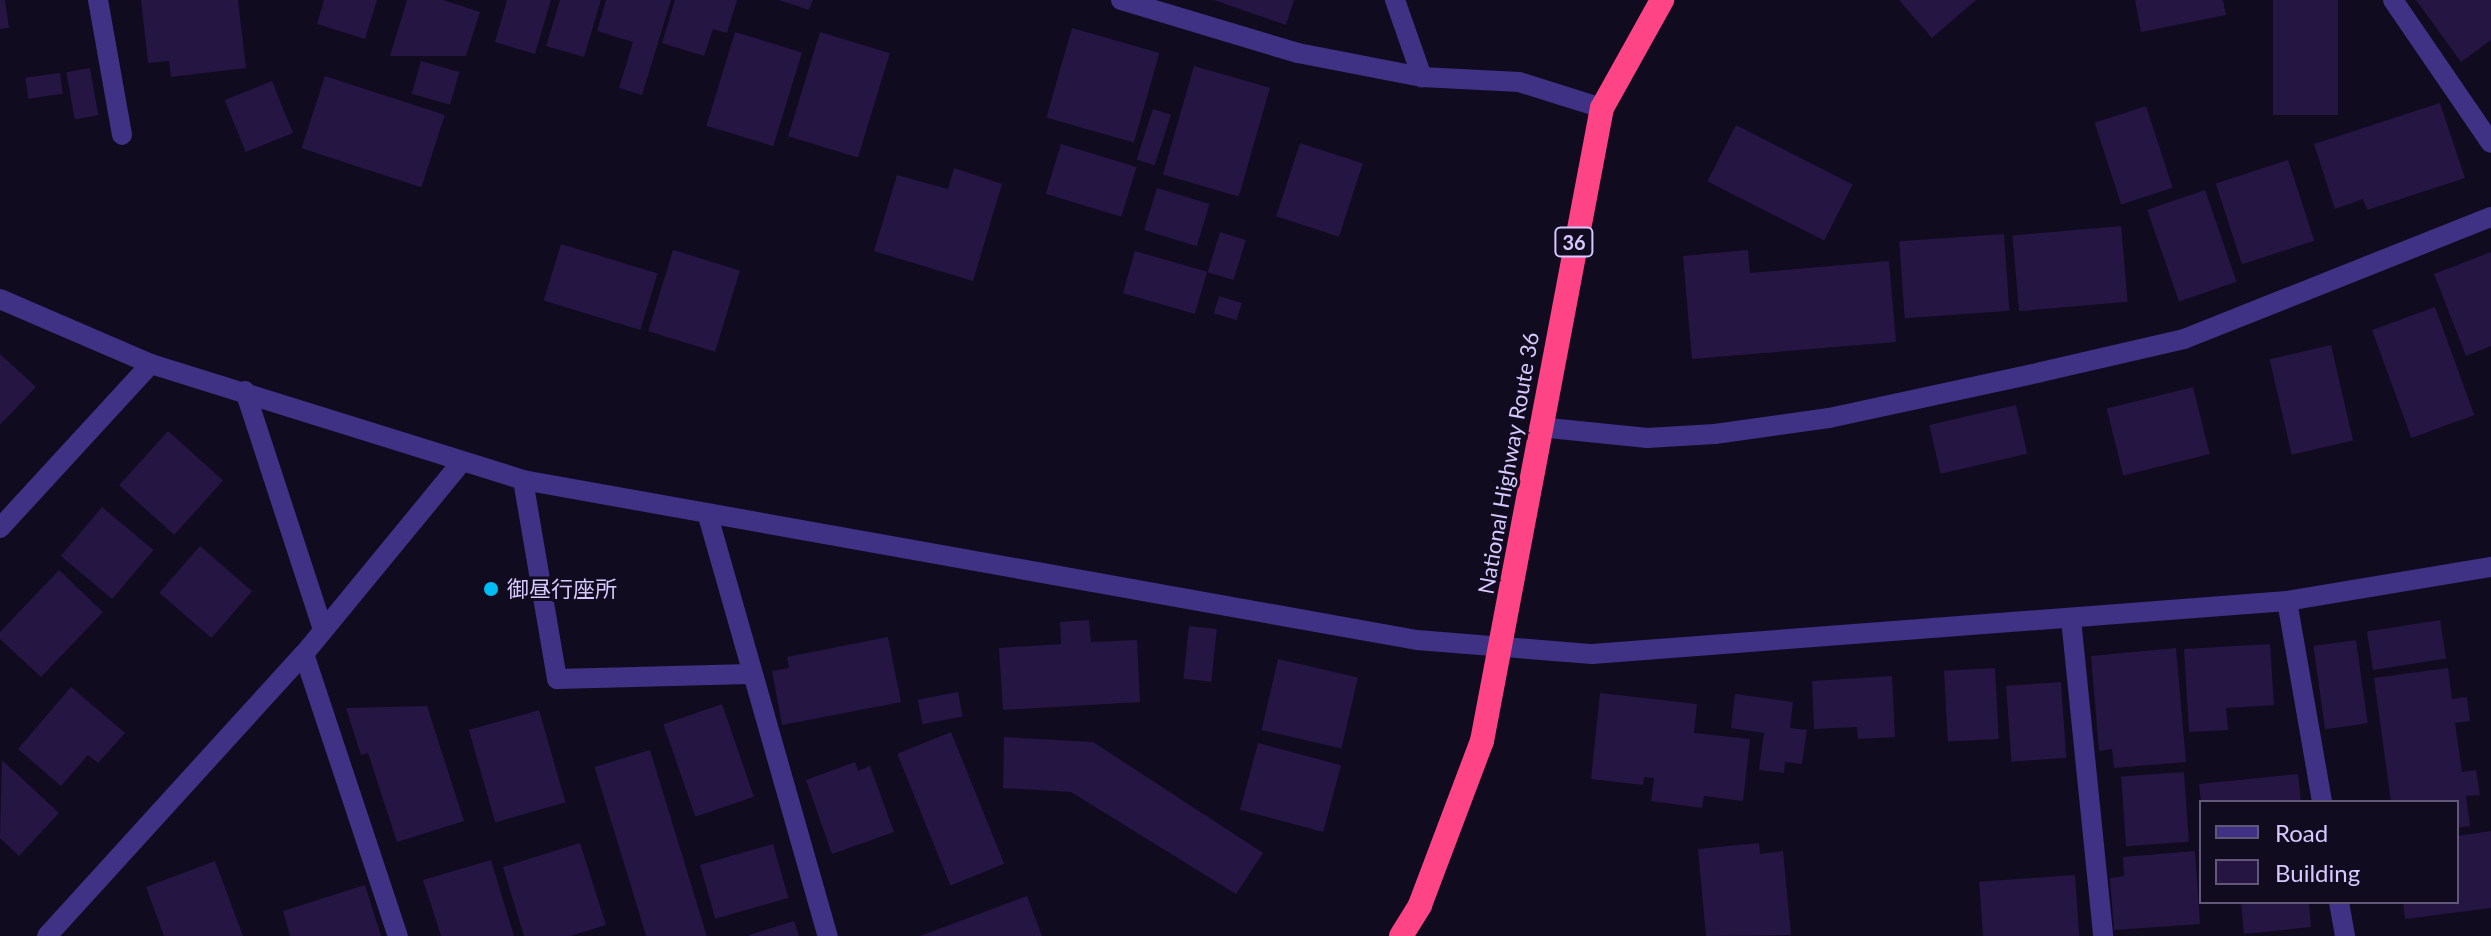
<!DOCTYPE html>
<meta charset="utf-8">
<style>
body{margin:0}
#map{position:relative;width:2491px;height:936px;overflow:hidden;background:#110b20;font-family:Lato,"Noto Sans JP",sans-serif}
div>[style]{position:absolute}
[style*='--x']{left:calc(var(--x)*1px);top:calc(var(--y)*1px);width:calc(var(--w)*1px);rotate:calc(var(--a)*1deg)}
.building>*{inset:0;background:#241542;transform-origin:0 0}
.minor>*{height:20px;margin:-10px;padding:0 10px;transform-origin:10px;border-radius:10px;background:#3f3183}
.highway>*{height:24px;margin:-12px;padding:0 12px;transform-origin:12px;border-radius:12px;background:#ff4486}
.dots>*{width:22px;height:22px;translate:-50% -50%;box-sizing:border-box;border:4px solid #110b20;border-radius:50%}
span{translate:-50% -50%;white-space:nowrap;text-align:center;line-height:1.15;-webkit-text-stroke:6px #110b20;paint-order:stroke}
.shield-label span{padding:2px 6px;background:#110b20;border:2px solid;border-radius:6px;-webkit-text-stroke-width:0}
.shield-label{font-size:20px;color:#d6c9ff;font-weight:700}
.street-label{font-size:22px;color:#d6c9ff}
.poi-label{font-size:22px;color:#d6c9ff}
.left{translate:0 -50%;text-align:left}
.legend{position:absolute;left:2199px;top:800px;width:260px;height:104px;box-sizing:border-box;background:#110b20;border:2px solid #605779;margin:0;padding:10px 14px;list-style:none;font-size:24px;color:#d6c9ff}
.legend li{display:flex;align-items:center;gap:16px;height:40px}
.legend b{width:40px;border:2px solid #605779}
</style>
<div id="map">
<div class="building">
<div style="clip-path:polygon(0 0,5px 0,9px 28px,0 29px)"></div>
<div style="clip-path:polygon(141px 0,238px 0,246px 68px,171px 77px,169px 61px,148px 63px)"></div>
<div style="clip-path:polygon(324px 0,377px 0,365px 39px,317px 24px)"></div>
<div style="clip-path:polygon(407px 0,443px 0,480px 12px,466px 56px,390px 56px)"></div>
<div style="clip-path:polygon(507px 0,551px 0,535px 54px,495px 42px)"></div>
<div style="clip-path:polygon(560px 0,601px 0,584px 57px,546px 46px)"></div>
<div style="clip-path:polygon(606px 0,671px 0,642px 95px,619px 88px,633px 42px,597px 31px)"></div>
<div style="clip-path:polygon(675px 0,737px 0,727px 33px,713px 29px,704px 56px,662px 43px)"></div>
<div style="clip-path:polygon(779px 0,813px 0,809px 10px)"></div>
<div style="clip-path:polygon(1214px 0,1294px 0,1286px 25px)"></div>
<div style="clip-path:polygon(1899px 0,1976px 0,1932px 38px)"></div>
<div style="clip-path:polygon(2135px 0,2223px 0,2226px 15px,2141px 32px)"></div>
<div style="left:2273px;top:0;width:65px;height:115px"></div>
<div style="clip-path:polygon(2416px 0,2491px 0,2491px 40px,2461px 62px)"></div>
<div style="left:1072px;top:28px;width:91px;height:93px;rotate:16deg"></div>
<div style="left:735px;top:32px;width:70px;height:98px;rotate:17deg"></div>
<div style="left:820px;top:32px;width:73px;height:109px;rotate:17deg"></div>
<div style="left:421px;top:61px;width:40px;height:34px;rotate:16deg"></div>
<div style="left:1194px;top:66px;width:79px;height:113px;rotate:16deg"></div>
<div style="left:90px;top:68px;width:48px;height:24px;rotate:80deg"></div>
<div style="left:60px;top:73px;width:21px;height:35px;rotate:82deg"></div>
<div style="left:325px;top:76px;width:126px;height:76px;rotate:18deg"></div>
<div style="left:272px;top:81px;width:56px;height:51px;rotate:68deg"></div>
<div style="clip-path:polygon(2440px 103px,2465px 178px,2367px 210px,2363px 199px,2335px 209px,2314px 144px)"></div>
<div style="left:2146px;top:106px;width:86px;height:54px;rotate:72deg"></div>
<div style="left:1153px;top:109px;width:19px;height:53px;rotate:18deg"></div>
<div style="left:1736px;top:125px;width:131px;height:63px;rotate:27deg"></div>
<div style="left:1300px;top:143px;width:66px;height:77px;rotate:18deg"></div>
<div style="left:1061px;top:144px;width:79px;height:52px;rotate:17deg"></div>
<div style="left:2288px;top:160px;width:85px;height:76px;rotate:72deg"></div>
<div style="clip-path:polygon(954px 168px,1002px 184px,973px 281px,874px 251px,897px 175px,948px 189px)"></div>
<div style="left:1157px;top:188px;width:55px;height:44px;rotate:17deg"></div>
<div style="left:2205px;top:190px;width:97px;height:61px;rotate:71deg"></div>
<div style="left:2121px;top:226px;width:76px;height:109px;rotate:85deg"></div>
<div style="left:1220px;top:232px;width:27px;height:42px;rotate:17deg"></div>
<div style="left:2004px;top:234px;width:77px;height:105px;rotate:86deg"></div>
<div style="left:561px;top:244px;width:101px;height:59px;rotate:17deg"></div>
<div style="left:673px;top:250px;width:70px;height:85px;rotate:17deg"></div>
<div style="clip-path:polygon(1748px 250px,1750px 273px,1889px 261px,1896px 342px,1692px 359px,1683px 256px)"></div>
<div style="left:1135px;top:251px;width:75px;height:44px;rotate:16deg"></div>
<div style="clip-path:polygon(2491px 252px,2491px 346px,2466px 356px,2434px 274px)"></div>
<div style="left:1219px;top:296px;width:24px;height:18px;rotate:17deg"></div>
<div style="left:2435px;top:307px;width:115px;height:67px;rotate:70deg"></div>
<div style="left:2331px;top:345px;width:98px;height:63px;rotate:77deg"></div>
<div style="clip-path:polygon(0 354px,36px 387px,0 425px)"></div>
<div style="left:2193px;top:387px;width:69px;height:89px;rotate:76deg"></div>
<div style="left:2016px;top:405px;width:50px;height:89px;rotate:77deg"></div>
<div style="left:168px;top:431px;width:74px;height:73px;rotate:42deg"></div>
<div style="left:102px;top:507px;width:67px;height:64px;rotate:40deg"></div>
<div style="left:200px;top:546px;width:69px;height:62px;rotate:41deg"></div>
<div style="clip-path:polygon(59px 570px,103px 612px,41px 677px,0 639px,0 632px)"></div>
<div style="clip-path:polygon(1089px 620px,1091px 642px,1137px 640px,1140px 702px,1003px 710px,999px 648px,1061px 644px,1060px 622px)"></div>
<div style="left:2440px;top:620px;width:39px;height:74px;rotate:81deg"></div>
<div style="left:1189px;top:626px;width:28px;height:53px;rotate:6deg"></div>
<div style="clip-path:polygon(888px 637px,901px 702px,782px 725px,772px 671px,789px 668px,787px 657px)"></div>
<div style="left:2356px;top:640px;width:84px;height:43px;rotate:82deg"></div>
<div style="clip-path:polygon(2270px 644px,2274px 705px,2226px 708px,2228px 730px,2189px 732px,2184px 649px)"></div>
<div style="clip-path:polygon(2176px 648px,2186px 762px,2114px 768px,2112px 749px,2099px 751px,2091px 656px)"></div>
<div style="left:1278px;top:659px;width:82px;height:73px;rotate:13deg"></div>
<div style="left:1995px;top:668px;width:71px;height:51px;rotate:87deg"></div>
<div style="clip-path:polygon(2448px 668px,2452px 699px,2467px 697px,2470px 721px,2455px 723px,2462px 772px,2476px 770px,2480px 795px,2466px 796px,2470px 826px,2457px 828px,2457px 802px,2391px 802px,2374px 678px)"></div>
<div style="clip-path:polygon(1892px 676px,1895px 737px,1858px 739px,1857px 727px,1814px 729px,1812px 681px)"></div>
<div style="left:2061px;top:682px;width:76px;height:55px;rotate:86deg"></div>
<div style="clip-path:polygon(71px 687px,125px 733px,98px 763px,88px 755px,61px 786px,18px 749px)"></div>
<div style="left:958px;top:692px;width:25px;height:41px;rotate:79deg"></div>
<div style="clip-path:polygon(1600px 693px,1697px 704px,1694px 733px,1750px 739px,1743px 801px,1704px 796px,1702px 808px,1651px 801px,1654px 778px,1644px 777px,1643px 785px,1591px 779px)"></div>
<div style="clip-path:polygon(1735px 694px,1793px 702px,1790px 728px,1807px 730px,1802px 764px,1785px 762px,1784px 773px,1759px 770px,1764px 733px,1731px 728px)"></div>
<div style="left:722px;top:704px;width:98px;height:62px;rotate:71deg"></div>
<div style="clip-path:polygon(427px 706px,464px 821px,397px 842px,368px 753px,361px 755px,346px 708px)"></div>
<div style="left:539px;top:710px;width:96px;height:73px;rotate:74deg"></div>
<div style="left:951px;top:732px;width:142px;height:58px;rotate:68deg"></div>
<div style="clip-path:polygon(1004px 737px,1093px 742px,1263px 853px,1236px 894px,1071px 792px,1003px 788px)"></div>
<div style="left:1258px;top:743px;width:86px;height:69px;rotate:15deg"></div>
<div style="left:650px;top:750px;width:195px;height:58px;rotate:73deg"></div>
<div style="clip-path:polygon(2px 760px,59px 813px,19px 856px,0 838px)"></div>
<div style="clip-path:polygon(855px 762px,858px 771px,870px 766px,894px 832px,832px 854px,806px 780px)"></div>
<div style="left:2184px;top:772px;width:70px;height:63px;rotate:86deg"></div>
<div style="clip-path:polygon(2298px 774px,2301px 802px,2201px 802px,2199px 784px)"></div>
<div style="clip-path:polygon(2491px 831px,2491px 908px,2405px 919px,2403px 902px,2457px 902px,2457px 836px)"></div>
<div style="clip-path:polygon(580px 843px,606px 925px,570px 936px,524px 936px,503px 867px)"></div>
<div style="clip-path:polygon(1759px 843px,1760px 854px,1783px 851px,1791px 935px,1706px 936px,1698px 849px)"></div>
<div style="left:773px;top:844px;width:56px;height:76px;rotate:74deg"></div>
<div style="clip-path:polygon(2195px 851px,2200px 924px,2114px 930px,2110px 878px,2124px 876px,2123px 857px)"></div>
<div style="clip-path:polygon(491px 860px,514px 936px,441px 936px,423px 880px)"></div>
<div style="clip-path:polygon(215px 861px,243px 936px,164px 936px,146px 887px)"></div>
<div style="left:2075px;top:875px;width:61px;height:96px;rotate:86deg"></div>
<div style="clip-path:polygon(365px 885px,381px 936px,290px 936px,283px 911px)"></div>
<div style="clip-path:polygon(1027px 896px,1042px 936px,920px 936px)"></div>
<div style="clip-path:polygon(2241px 902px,2309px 902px,2311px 927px,2244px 934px)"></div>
<div style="clip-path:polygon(794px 921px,799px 936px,750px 936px,749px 935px)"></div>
</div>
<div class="minor">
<div style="--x:98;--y:0;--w:137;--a:79.9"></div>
<div style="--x:1121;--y:0;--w:185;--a:16.7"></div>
<div style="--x:1298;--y:53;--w:126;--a:11"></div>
<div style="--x:1395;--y:0;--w:82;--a:70.7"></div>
<div style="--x:1422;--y:77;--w:97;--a:3"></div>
<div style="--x:1519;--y:82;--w:87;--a:17.4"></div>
<div style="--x:2393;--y:0;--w:173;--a:55.6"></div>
<div style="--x:0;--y:299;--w:164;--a:23.3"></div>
<div style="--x:151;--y:364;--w:390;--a:17.3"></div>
<div style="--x:523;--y:480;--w:908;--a:10.15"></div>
<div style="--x:1417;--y:640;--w:176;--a:4.6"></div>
<div style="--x:1592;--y:654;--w:697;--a:-4.36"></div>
<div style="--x:2287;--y:601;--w:207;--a:-9.5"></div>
<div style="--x:245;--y:391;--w:248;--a:71.9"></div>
<div style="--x:1539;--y:427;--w:109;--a:5.8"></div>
<div style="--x:1647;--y:438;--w:68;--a:-3.4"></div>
<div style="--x:1715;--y:434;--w:115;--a:-8"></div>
<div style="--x:1829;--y:418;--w:217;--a:-12.2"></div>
<div style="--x:2041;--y:372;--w:147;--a:-13"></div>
<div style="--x:2184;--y:339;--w:330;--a:-21.7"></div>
<div style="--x:523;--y:480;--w:202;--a:80.3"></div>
<div style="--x:557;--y:679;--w:193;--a:-1.5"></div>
<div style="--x:708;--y:516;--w:437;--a:74.1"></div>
<div style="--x:0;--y:528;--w:223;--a:-47.4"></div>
<div style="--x:2287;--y:601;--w:204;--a:80.1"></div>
<div style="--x:2071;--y:619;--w:319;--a:84.2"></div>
<div style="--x:304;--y:654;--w:297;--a:71.6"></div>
<div style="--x:2339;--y:902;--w:35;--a:80"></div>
<div style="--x:47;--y:936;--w:382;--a:-47.7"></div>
<div style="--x:304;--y:654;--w:247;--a:-50.6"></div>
</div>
<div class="highway">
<div style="--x:1401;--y:936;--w:36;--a:-58"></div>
<div style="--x:1420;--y:905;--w:175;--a:-69.3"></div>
<div style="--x:1482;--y:741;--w:644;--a:-79.27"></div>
<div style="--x:1602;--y:108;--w:124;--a:-60.9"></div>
</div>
<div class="dots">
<div style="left:491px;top:589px;background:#00bcf4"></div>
</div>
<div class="shield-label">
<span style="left:1574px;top:242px">36</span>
</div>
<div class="street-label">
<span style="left:1508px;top:463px;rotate:-80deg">National Highway Route 36</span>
</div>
<div class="poi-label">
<span class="left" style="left:507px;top:589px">御昼行座所</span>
</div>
<ul class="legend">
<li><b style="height:10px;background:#3f3183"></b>Road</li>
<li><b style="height:22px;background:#241542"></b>Building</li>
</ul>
</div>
